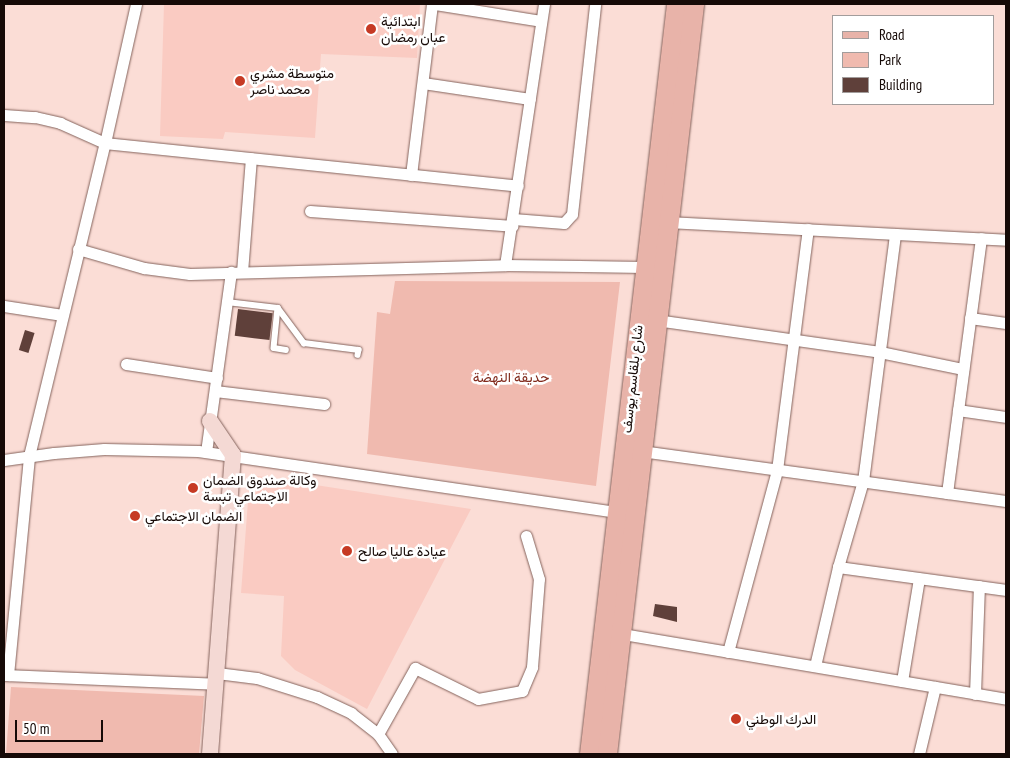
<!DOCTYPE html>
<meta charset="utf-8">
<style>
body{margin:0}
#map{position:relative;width:1010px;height:758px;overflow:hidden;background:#fbddd6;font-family:"PT Sans Narrow",Vazirmatn,sans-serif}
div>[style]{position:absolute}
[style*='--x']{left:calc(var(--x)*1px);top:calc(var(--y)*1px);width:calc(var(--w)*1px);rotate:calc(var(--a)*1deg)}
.built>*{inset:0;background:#facbc2}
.green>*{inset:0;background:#f0baaf}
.building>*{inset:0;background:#5f403a;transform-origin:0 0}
.roads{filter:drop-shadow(0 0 1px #84635c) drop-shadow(0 0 1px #84635c)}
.lane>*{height:5.5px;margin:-2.75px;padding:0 2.75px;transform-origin:2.75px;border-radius:2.75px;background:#fff}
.street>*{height:11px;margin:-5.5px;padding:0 5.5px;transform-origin:5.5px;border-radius:5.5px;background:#fff}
.secondary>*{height:16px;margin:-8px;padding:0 8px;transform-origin:8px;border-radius:8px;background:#f4d9d4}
.primary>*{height:19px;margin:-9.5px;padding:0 9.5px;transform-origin:9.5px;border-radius:9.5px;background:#e8b3a9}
.dots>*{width:14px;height:14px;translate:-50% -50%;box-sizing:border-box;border:2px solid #fff;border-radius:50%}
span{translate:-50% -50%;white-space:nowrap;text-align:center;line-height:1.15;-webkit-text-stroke:5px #fff;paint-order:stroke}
.poi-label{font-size:14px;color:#160a07}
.left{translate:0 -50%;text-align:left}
.park-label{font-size:14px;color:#812a1c}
.street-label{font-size:14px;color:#160a07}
.frame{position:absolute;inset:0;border:5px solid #160a07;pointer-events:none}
.legend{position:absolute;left:832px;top:15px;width:162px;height:90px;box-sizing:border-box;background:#fff;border:1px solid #a29d9c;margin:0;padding:6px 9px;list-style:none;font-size:15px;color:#160a07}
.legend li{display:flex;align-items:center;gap:10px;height:25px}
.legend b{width:25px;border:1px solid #a29d9c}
.scale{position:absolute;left:15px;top:720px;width:88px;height:22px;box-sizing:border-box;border:2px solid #160a07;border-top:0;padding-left:6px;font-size:15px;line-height:18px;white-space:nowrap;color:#160a07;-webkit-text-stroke:4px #fff;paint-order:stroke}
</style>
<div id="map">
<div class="built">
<div style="clip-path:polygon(164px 4px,420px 4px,417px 58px,321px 54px,315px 138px,225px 132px,223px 139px,160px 136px)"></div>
<div style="clip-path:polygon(250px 475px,471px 509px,367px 709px,295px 670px,281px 656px,284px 596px,241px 593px)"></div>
</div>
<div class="green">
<div style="clip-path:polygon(395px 281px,620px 282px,596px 486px,367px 454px,377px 312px,390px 314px)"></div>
<div style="clip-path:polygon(11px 687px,204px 696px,199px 754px,6px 754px)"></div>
</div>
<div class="building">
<div style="left:238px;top:309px;width:35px;height:27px;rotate:7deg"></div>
<div style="left:25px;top:330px;width:10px;height:21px;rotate:17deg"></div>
<div style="clip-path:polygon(655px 604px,677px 607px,677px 622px,653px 616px)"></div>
</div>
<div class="roads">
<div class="lane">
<div style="--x:227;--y:302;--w:51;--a:6.7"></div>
<div style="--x:278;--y:308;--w:40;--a:95.7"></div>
<div style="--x:274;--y:348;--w:12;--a:9"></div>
<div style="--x:278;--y:308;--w:44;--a:53.4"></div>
<div style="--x:304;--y:343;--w:55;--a:7.3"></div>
<div style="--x:359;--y:350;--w:5;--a:101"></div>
</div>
<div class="street">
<div style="--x:435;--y:4;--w:107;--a:9.1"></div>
<div style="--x:423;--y:83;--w:108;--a:8.5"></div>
<div style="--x:4;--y:115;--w:31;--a:4"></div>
<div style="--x:35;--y:117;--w:26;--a:13"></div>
<div style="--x:60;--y:123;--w:49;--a:24"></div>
<div style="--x:105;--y:143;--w:415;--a:5.9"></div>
<div style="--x:411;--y:175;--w:172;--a:-83"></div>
<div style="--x:310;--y:211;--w:203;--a:4.2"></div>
<div style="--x:513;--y:219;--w:51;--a:4.5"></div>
<div style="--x:564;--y:223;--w:12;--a:-48"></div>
<div style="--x:572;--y:214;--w:211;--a:-83.7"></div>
<div style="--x:668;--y:222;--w:338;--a:3"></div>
<div style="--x:78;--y:249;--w:69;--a:16.1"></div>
<div style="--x:144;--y:268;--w:46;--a:7.4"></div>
<div style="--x:190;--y:274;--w:315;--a:-1.6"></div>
<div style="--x:505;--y:265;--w:139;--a:0.8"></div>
<div style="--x:505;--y:265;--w:264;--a:-81.5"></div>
<div style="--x:242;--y:272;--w:114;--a:-85.5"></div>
<div style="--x:4;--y:306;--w:59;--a:8.8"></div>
<div style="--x:970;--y:318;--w:36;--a:8"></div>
<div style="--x:656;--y:320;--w:226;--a:8.1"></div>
<div style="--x:880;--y:352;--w:85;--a:11.6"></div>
<div style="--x:126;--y:364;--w:92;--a:8.7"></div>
<div style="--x:215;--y:391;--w:110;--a:6.8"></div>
<div style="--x:958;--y:410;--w:49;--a:8.3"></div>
<div style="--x:641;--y:451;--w:368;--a:7.8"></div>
<div style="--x:206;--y:452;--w:182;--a:-82.1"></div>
<div style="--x:4;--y:460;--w:50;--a:-8"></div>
<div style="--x:54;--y:453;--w:50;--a:-4.6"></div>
<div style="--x:104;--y:449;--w:94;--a:1.2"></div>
<div style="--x:198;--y:451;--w:423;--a:8.3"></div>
<div style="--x:947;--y:493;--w:257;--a:-82.4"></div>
<div style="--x:838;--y:567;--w:170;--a:7.8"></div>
<div style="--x:623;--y:634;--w:388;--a:9.6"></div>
<div style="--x:728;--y:652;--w:188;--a:-74.9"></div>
<div style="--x:777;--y:470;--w:243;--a:-82.7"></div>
<div style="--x:815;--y:666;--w:102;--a:-76.9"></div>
<div style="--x:838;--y:567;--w:90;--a:-73.8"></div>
<div style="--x:863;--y:481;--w:249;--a:-82.6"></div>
<div style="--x:217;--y:673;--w:40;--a:7.1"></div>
<div style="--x:257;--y:678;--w:63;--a:17.6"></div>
<div style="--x:317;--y:697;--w:38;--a:25"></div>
<div style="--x:351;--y:713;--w:34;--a:38"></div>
<div style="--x:378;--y:734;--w:24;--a:55"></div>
<div style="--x:4;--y:675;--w:212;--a:2.4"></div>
<div style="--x:8;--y:675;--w:220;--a:-84.5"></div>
<div style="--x:29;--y:456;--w:322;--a:-76.4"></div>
<div style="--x:105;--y:143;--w:142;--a:-77.4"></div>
<div style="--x:902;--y:681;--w:104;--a:-80.6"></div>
<div style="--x:975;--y:694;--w:108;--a:-87.9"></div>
<div style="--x:378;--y:734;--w:76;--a:-60.7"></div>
<div style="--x:415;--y:668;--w:70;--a:26.2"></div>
<div style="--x:478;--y:699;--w:45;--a:-10.3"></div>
<div style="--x:522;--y:691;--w:26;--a:-67"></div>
<div style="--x:532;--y:667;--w:88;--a:-85.5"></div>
<div style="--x:539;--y:579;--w:45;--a:-106.8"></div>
<div style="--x:919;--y:754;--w:69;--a:-76.6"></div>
</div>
<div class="secondary">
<div style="--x:210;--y:421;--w:41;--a:55.9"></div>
<div style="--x:233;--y:455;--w:300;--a:94.4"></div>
</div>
<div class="primary">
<div style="--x:589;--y:754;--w:755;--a:-83.38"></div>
<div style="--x:607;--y:754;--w:755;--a:-83.38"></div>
</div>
</div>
<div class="dots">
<div style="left:371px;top:29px;background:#c63a24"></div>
<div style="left:240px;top:81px;background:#c63a24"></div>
<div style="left:193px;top:488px;background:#c63a24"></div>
<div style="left:135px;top:516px;background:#c63a24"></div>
<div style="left:347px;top:551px;background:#c63a24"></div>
<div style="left:736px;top:719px;background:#c63a24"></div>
</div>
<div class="poi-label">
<span class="left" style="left:381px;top:29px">ابتدائية<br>عبان رمضان</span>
<span class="left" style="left:250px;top:81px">متوسطة مشري<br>محمد ناصر</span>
<span class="left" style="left:203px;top:488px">وكالة صندوق الضمان<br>الاجتماعي تبسة</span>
<span class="left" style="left:145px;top:516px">الضمان الاجتماعي</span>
<span class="left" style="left:358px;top:551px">عيادة عاليا صالح</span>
<span class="left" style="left:746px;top:719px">الدرك الوطني</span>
</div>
<div class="park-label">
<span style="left:511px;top:377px">حديقة النهضة</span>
</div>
<div class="street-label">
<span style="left:632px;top:379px;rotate:-84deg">شارع بلقاسم يوسف</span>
</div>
<div class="frame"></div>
<ul class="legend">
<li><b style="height:6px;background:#e8b3a9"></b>Road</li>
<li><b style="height:14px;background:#f0baaf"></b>Park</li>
<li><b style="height:14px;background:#5f403a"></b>Building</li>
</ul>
<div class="scale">50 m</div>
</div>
